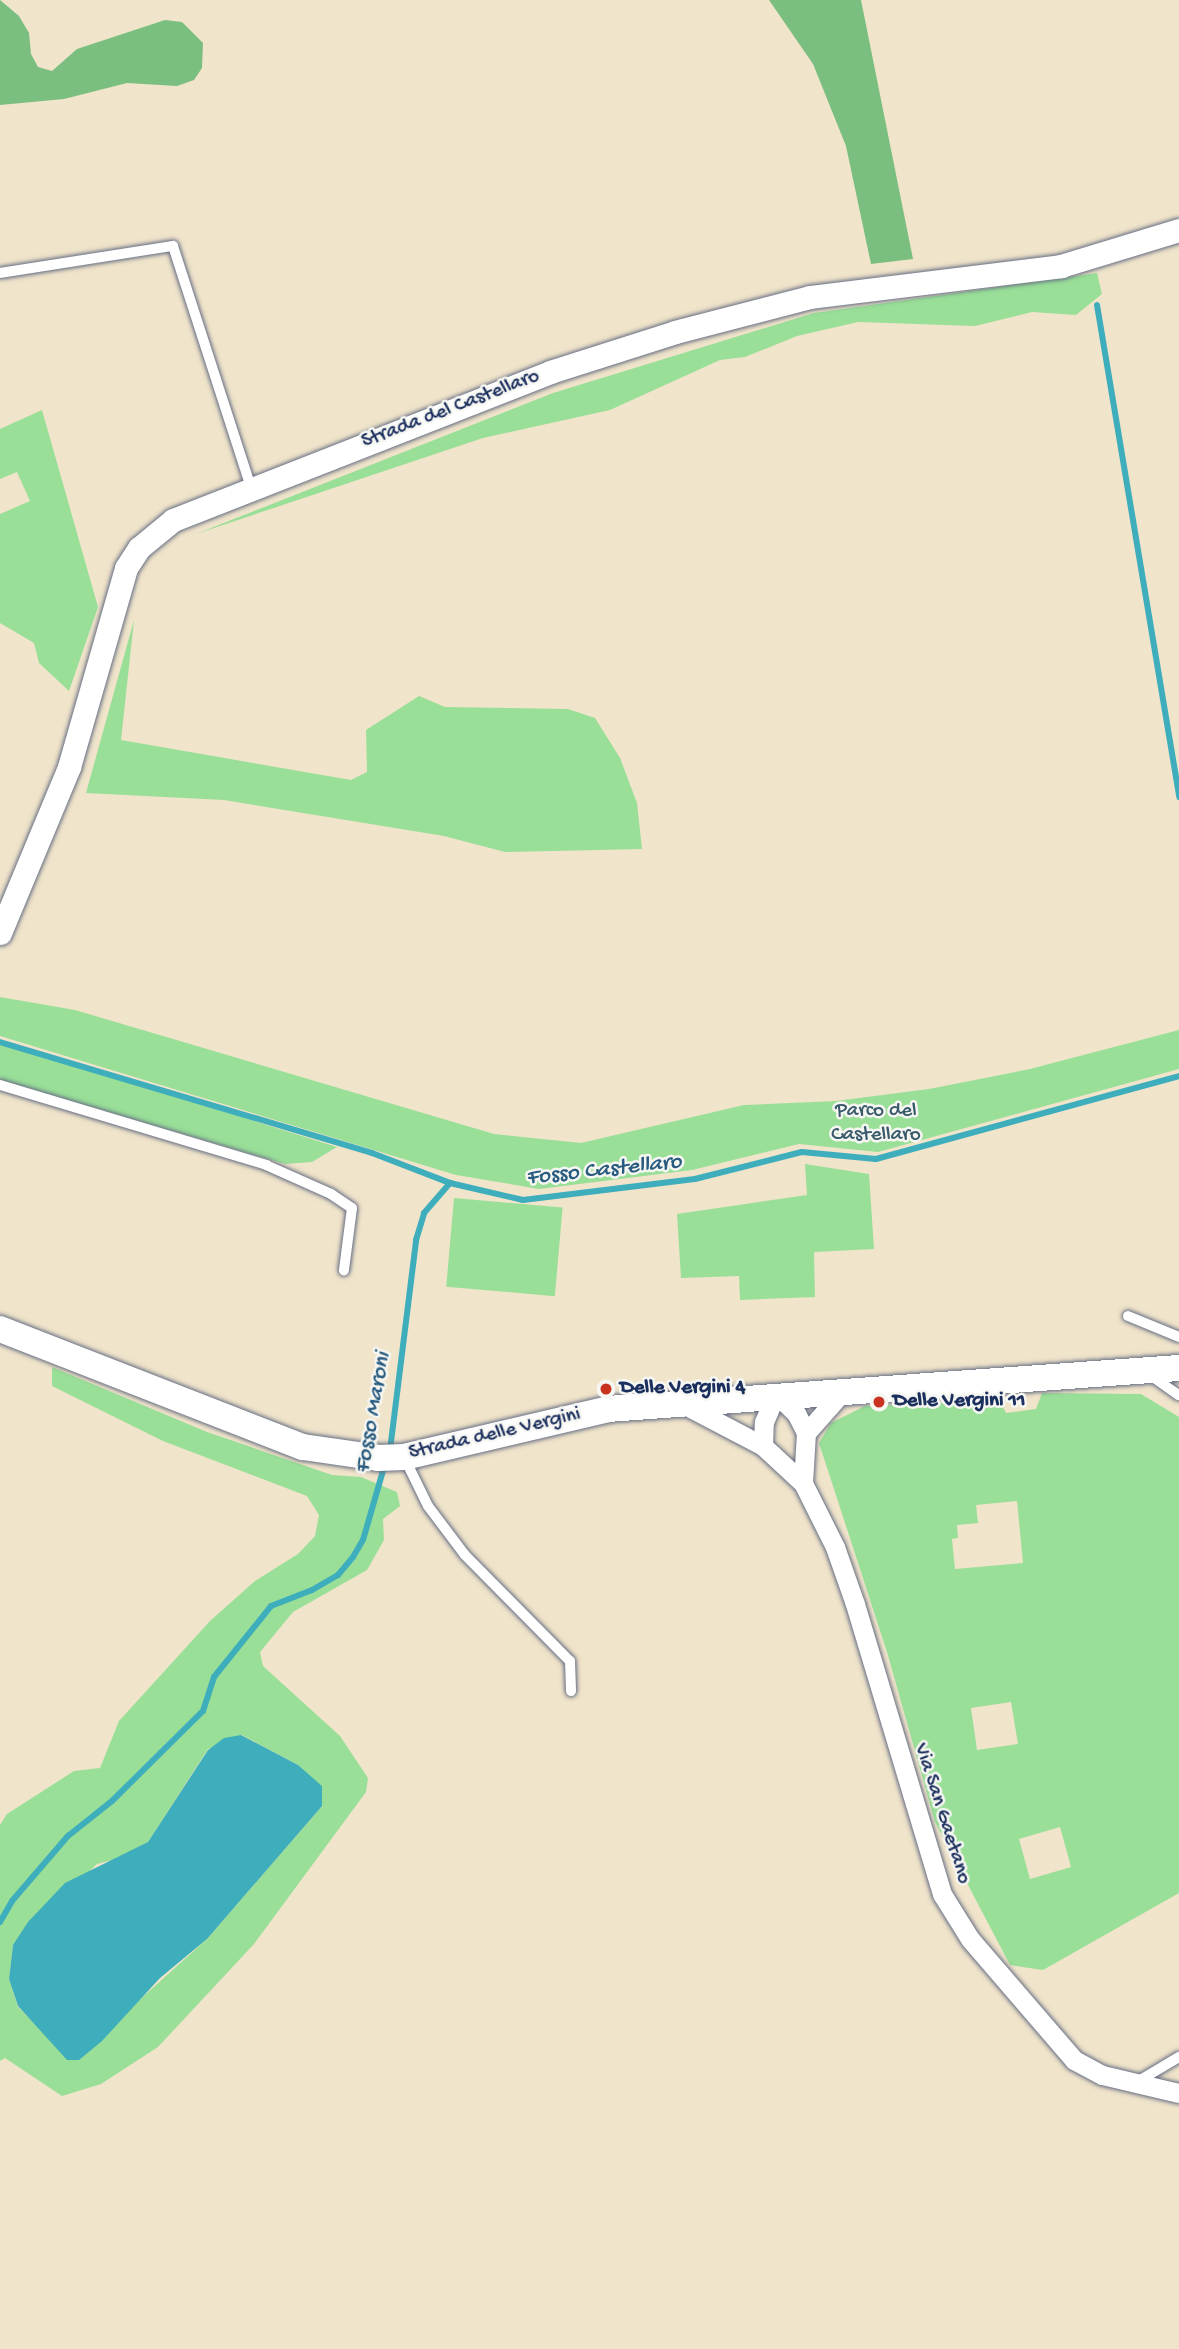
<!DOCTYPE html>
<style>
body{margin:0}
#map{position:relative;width:1179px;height:2349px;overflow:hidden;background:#f0e4ca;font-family:"Gochi Hand",sans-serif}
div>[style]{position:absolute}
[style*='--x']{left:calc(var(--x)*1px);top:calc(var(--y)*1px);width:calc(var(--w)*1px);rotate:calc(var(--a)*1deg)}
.green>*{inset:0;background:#99df98;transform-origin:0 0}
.forest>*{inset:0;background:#7abe80}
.water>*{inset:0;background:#3faebc}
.stream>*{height:6px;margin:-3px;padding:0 3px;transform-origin:3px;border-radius:3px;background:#3faebc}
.roads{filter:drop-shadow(0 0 2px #666e84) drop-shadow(0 0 2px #666e84)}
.service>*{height:10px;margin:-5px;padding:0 5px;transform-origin:5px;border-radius:5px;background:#fff}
.minor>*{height:19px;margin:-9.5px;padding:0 9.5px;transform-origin:9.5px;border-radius:9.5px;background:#fff}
.tertiary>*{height:23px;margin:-11.5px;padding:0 11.5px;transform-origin:11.5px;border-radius:11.5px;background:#fff}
.secondary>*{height:26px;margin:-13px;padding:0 13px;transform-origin:13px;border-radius:13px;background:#fff}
.dots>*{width:19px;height:19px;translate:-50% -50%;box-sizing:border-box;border:4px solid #f6f6f2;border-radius:50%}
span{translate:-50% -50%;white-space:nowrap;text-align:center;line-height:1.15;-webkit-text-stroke:5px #f6f6f2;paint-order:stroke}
.street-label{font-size:21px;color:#1b2f5e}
.park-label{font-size:21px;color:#3a5b6c}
.poi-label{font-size:21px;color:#1b2f5e;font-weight:700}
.left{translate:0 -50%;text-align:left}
.water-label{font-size:23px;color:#285b7f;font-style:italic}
</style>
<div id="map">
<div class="green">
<div style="clip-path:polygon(1097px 273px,1102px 294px,1076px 315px,1032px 312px,975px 326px,858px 322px,797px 336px,745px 357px,720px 360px,610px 410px,483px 438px,196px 534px,553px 393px,814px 313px)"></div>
<div style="clip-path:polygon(42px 410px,98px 607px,69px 691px,39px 663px,34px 643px,0 623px,0 514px,30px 501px,17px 472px,0 479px,0 429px)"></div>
<div style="clip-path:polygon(134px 620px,121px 740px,351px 780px,367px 772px,366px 730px,419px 696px,445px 707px,568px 709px,595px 718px,620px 758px,637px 803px,642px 849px,505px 852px,444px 836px,224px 800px,86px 793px)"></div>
<div style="clip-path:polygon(0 997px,75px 1010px,494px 1134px,581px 1143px,744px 1105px,836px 1101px,929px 1089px,1030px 1069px,1179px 1030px,1179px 1069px,878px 1152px,799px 1144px,692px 1170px,539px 1189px,456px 1175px,0 1036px)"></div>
<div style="clip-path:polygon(0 1045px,21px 1048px,337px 1147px,312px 1162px,285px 1164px,0 1080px)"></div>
<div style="clip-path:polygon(805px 1164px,869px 1174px,874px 1249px,814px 1252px,815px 1297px,740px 1300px,739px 1276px,681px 1278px,677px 1214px,807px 1195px)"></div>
<div style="left:454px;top:1198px;width:109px;height:89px;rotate:5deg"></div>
<div style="clip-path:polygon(evenodd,52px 1367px,207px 1432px,332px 1475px,361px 1477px,397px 1492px,400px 1506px,383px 1519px,384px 1540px,367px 1570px,293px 1612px,260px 1652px,263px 1666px,340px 1736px,368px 1778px,366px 1792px,254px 1944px,158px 2047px,101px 2084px,62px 2096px,5px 2058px,0 2061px,0 1825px,7px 1814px,74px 1771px,100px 1768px,119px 1721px,210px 1621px,255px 1581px,298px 1554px,315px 1536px,319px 1515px,307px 1496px,163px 1441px,52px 1386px,52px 1367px,242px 1735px,298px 1765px,322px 1806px,207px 1939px,136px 2003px,36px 2025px,18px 2007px,9px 1979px,13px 1945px,97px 1864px,124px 1857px,148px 1842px,208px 1749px,242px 1735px)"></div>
<div style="clip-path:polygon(evenodd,1042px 1393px,1141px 1394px,1179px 1417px,1179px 1893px,1043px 1970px,1010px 1965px,935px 1822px,887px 1652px,819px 1443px,831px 1423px,865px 1406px,1000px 1401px,1006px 1413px,1036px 1409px,1042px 1393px,1017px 1501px,1023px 1563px,955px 1569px,952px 1539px,958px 1538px,957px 1525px,978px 1523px,976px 1505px,1017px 1501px,1042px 1393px,1011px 1702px,1018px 1744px,977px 1750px,971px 1708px,1011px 1702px,1042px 1393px,1060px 1827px,1071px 1867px,1030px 1879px,1019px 1839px,1060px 1827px)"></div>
</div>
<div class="forest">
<div style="clip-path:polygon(0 0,19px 16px,29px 33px,31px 54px,38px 67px,52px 71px,77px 49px,165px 20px,182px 22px,203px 43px,202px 68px,194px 80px,177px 86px,127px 83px,64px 99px,0 105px)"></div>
<div style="clip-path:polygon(769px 0,861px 0,913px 259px,871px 264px,846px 146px,813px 64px)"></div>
</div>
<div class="water">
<div style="clip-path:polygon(241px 1735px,298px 1765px,322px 1786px,322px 1806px,207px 1939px,160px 1978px,102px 2041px,79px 2060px,67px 2060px,18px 2006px,9px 1979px,13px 1945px,28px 1922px,65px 1883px,148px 1842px,208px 1750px,224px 1738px)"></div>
</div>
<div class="stream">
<div style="--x:1097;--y:305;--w:499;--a:80.5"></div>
<div style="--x:0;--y:1042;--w:388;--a:16.6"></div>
<div style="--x:372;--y:1153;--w:84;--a:21"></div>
<div style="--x:450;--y:1183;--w:75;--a:13.1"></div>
<div style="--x:523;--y:1200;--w:173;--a:-7"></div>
<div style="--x:695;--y:1179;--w:110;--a:-14.2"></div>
<div style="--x:802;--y:1152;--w:74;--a:5.4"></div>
<div style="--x:876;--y:1159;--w:314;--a:-15.3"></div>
<div style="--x:390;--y:1450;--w:212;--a:-82.9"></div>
<div style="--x:416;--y:1240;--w:28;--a:-73"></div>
<div style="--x:424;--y:1213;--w:40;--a:-49"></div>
<div style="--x:0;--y:1922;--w:24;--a:-60"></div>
<div style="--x:12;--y:1901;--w:86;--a:-49.3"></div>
<div style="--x:68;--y:1836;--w:56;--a:-38.5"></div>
<div style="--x:112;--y:1801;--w:128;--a:-44.7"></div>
<div style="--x:203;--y:1711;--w:36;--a:-72"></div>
<div style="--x:214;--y:1677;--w:91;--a:-51.2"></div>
<div style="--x:271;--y:1606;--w:44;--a:-21.3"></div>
<div style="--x:312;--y:1590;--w:30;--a:-30"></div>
<div style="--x:338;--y:1575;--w:23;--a:-50"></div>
<div style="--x:353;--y:1557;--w:20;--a:-60"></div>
<div style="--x:363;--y:1540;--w:79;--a:-73.9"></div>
</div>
<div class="roads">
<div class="service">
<div style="--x:0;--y:273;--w:175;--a:-8.9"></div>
<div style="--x:173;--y:246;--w:253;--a:72.1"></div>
<div style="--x:0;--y:1085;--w:278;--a:16.7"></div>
<div style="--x:266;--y:1165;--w:71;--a:24"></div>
<div style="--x:331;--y:1194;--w:25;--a:34"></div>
<div style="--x:352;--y:1208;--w:63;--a:97.4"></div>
<div style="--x:1128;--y:1316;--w:55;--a:22.4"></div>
<div style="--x:1150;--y:1375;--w:35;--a:35"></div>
<div style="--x:405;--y:1459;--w:52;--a:63.9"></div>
<div style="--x:428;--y:1506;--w:61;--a:52.9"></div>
<div style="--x:465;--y:1555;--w:149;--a:45.3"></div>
<div style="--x:570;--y:1661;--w:30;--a:88"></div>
<div style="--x:1137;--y:2082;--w:49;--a:-30.8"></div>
</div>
<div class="minor">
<div style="--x:685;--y:1405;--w:88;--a:27.7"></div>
<div style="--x:763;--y:1446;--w:54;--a:42.8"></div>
<div style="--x:803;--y:1483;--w:72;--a:63.4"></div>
<div style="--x:835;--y:1547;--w:60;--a:70.7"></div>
<div style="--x:855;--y:1604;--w:303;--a:73.3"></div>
<div style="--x:942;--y:1894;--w:53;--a:58.1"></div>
<div style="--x:970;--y:1939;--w:160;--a:49.3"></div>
<div style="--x:1074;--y:2060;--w:32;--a:28"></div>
<div style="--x:1102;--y:2075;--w:79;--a:13.2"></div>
<div style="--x:763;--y:1446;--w:24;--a:-88"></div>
<div style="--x:764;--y:1422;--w:30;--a:-67"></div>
<div style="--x:776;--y:1394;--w:28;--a:44"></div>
<div style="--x:796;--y:1413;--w:22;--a:63"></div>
<div style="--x:803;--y:1483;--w:50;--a:-86.6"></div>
<div style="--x:806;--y:1433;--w:57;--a:-48.5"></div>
</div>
<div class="tertiary">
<div style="--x:0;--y:933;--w:180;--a:-67.4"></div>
<div style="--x:69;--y:767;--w:207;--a:-74"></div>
<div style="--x:126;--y:568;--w:24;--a:-57"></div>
<div style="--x:139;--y:548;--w:44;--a:-39.5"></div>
<div style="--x:173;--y:520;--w:405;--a:-21.4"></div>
<div style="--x:550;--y:372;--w:131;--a:-17.7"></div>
<div style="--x:675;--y:332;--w:139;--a:-14.5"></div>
<div style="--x:810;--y:297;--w:253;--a:-7"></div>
<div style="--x:1061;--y:266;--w:123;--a:-17"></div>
</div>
<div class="secondary">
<div style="--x:0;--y:1329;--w:325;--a:21.3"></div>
<div style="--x:303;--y:1447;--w:76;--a:8.3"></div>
<div style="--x:378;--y:1458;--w:26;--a:-2"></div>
<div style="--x:404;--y:1457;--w:210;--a:-13.2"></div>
<div style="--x:608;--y:1409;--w:572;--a:-4.11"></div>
</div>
</div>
<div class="dots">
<div style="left:606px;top:1389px;background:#c8321e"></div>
<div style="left:879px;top:1402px;background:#c8321e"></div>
</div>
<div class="street-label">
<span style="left:451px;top:410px;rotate:-21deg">Strada del Castellaro</span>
<span style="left:495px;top:1435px;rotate:-13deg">Strada delle Vergini</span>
<span style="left:941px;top:1814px;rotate:72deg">Via San Gaetano</span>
</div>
<div class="park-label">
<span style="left:876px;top:1124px">Parco del<br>Castellaro</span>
</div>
<div class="poi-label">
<span class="left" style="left:620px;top:1389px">Delle Vergini 4</span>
<span class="left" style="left:893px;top:1402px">Delle Vergini 11</span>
</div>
<div class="water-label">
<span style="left:604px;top:1171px;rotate:-6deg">Fosso Castellaro</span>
<span style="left:374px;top:1413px;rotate:-80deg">Fosso Maroni</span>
</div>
</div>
